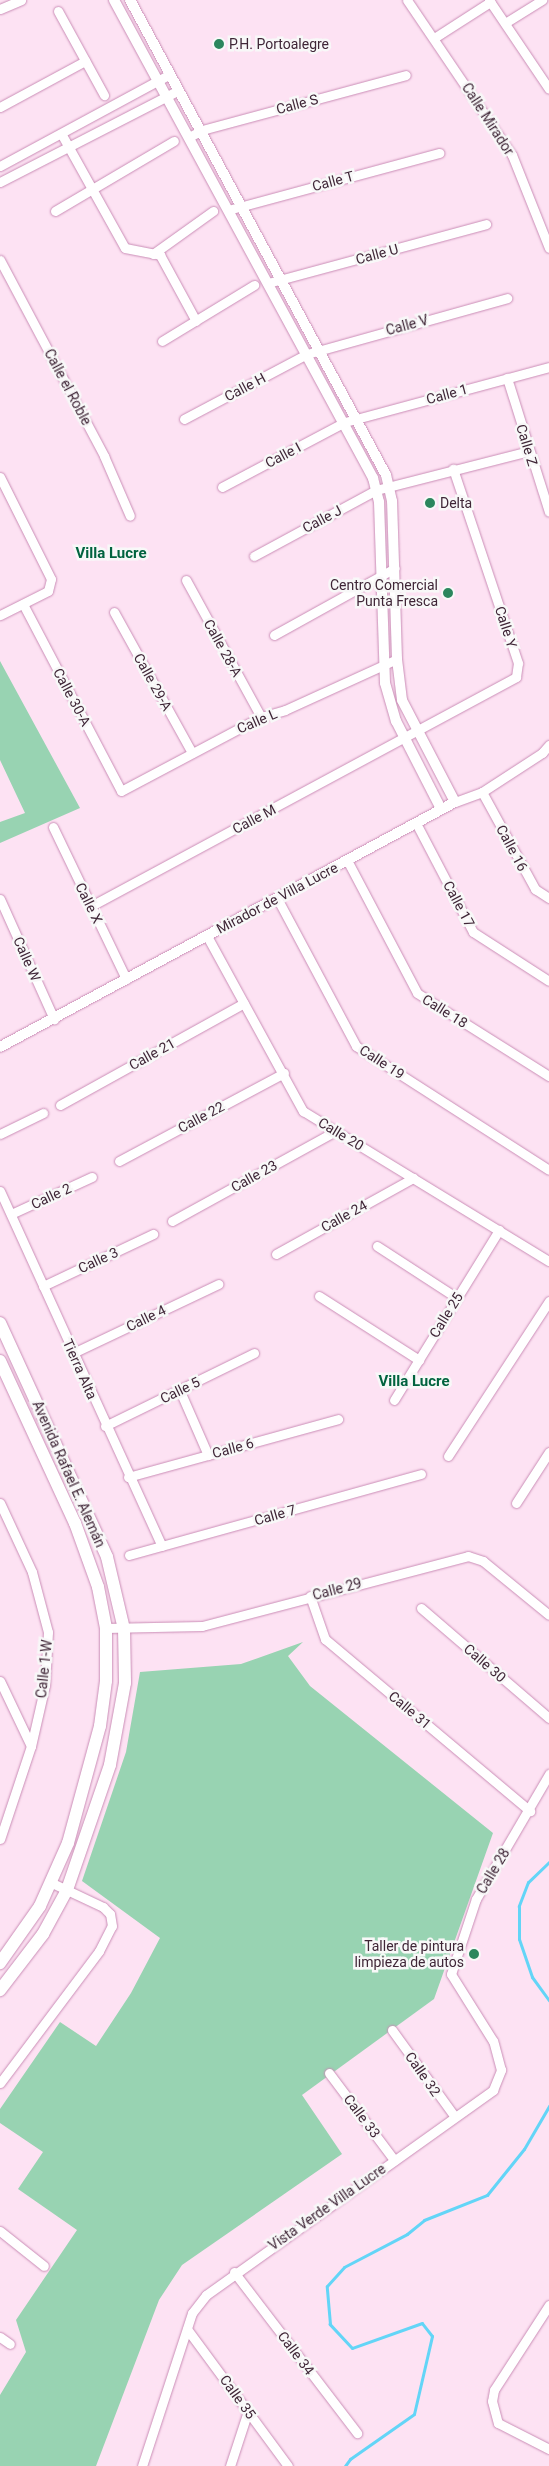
<!DOCTYPE html>
<meta charset="utf-8">
<style>
body{margin:0}
#map{position:relative;width:549px;height:2466px;overflow:hidden;background:#fde2f3;font-family:Roboto,sans-serif}
div>[style]{position:absolute}
[style*='--x']{left:calc(var(--x)*1px);top:calc(var(--y)*1px);width:calc(var(--w)*1px);rotate:calc(var(--a)*1deg)}
.green>*{inset:0;background:#98d3b2}
.stream>*{height:3px;margin:-1.5px;padding:0 1.5px;transform-origin:1.5px;border-radius:1.5px;background:#63d5f7}
.roads{filter:drop-shadow(0 0 1px #ca8db6) drop-shadow(0 0 1px #ca8db6)}
.minor>*{height:9px;margin:-4.5px;padding:0 4.5px;transform-origin:4.5px;border-radius:4.5px;background:#fff}
.tertiary>*{height:10px;margin:-5px;padding:0 5px;transform-origin:5px;border-radius:5px;background:#fff}
.secondary>*{height:12px;margin:-6px;padding:0 6px;transform-origin:6px;border-radius:6px;background:#fff}
.dots>*{width:14px;height:14px;translate:-50% -50%;box-sizing:border-box;border:2px solid #f8f8f8;border-radius:50%}
span{translate:-50% -50%;white-space:nowrap;text-align:center;line-height:1.15;-webkit-text-stroke:5px #f8f8f8;paint-order:stroke}
.poi-label{font-size:14px;color:#3f2637}
.left{translate:0 -50%;text-align:left}
.right{translate:-100% -50%;text-align:right}
.street-label{font-size:14px;color:#3f2637}
.neighbourhood-label{font-size:15px;color:#01633f;font-weight:700}
</style>
<div id="map">
<div class="green">
<div style="clip-path:polygon(0 661px,80px 808px,0 843px,0 822px,25px 813px,0 760px)"></div>
<div style="clip-path:polygon(303px 1642px,288px 1656px,310px 1686px,493px 1833px,434px 1999px,302px 2095px,342px 2154px,182px 2265px,159px 2300px,96px 2466px,0 2466px,0 2395px,26px 2352px,16px 2320px,77px 2230px,18px 2189px,43px 2152px,0 2123px,0 2109px,60px 2022px,96px 2046px,131px 1993px,160px 1938px,82px 1881px,126px 1752px,140px 1672px,241px 1664px)"></div>
</div>
<div class="stream">
<div style="--x:549;--y:1862;--w:29;--a:136"></div>
<div style="--x:528;--y:1882;--w:26;--a:111"></div>
<div style="--x:519;--y:1906;--w:33;--a:90"></div>
<div style="--x:519;--y:1939;--w:40;--a:71.1"></div>
<div style="--x:532;--y:1977;--w:29;--a:54"></div>
<div style="--x:345;--y:2466;--w:9;--a:-54"></div>
<div style="--x:350;--y:2459;--w:78;--a:-35.1"></div>
<div style="--x:414;--y:2414;--w:80;--a:-77"></div>
<div style="--x:432;--y:2336;--w:16;--a:-128"></div>
<div style="--x:422;--y:2323;--w:74;--a:160.3"></div>
<div style="--x:352;--y:2348;--w:33;--a:-133"></div>
<div style="--x:330;--y:2324;--w:38;--a:-95"></div>
<div style="--x:327;--y:2286;--w:25;--a:-48"></div>
<div style="--x:344;--y:2267;--w:71;--a:-27.6"></div>
<div style="--x:407;--y:2234;--w:22;--a:-39"></div>
<div style="--x:424;--y:2220;--w:68;--a:-21.6"></div>
<div style="--x:487;--y:2195;--w:59;--a:-51.2"></div>
<div style="--x:524;--y:2149;--w:50;--a:-59.8"></div>
</div>
<div class="roads">
<div class="minor">
<div style="--x:407;--y:0;--w:187;--a:55.9"></div>
<div style="--x:512;--y:155;--w:100;--a:68.3"></div>
<div style="--x:489;--y:0;--w:107;--a:56"></div>
<div style="--x:0;--y:9;--w:23;--a:-23"></div>
<div style="--x:58;--y:11;--w:96;--a:61.3"></div>
<div style="--x:505;--y:23;--w:44;--a:-31.9"></div>
<div style="--x:434;--y:38;--w:67;--a:-32.7"></div>
<div style="--x:0;--y:107;--w:97;--a:-28.4"></div>
<div style="--x:62;--y:135;--w:129;--a:60.9"></div>
<div style="--x:125;--y:248;--w:36;--a:11"></div>
<div style="--x:160;--y:255;--w:75;--a:61.4"></div>
<div style="--x:189;--y:137;--w:15;--a:-28"></div>
<div style="--x:202;--y:130;--w:211;--a:-15.1"></div>
<div style="--x:0;--y:166;--w:193;--a:-28.4"></div>
<div style="--x:0;--y:182;--w:201;--a:-27.2"></div>
<div style="--x:228;--y:210;--w:219;--a:-15.1"></div>
<div style="--x:55;--y:211;--w:138;--a:-30.5"></div>
<div style="--x:153;--y:254;--w:74;--a:-35.6"></div>
<div style="--x:0;--y:260;--w:222;--a:62"></div>
<div style="--x:104;--y:456;--w:65;--a:66.6"></div>
<div style="--x:268;--y:283;--w:226;--a:-15.1"></div>
<div style="--x:162;--y:341;--w:108;--a:-31.3"></div>
<div style="--x:507;--y:378;--w:140;--a:72.6"></div>
<div style="--x:184;--y:419;--w:139;--a:-27.9"></div>
<div style="--x:307;--y:354;--w:208;--a:-15.6"></div>
<div style="--x:0;--y:477;--w:114;--a:63.4"></div>
<div style="--x:51;--y:579;--w:12;--a:104"></div>
<div style="--x:48;--y:591;--w:54;--a:153.4"></div>
<div style="--x:222;--y:487;--w:139;--a:-27.9"></div>
<div style="--x:345;--y:422;--w:211;--a:-15.1"></div>
<div style="--x:254;--y:556;--w:139;--a:-28.4"></div>
<div style="--x:376;--y:490;--w:158;--a:-14.3"></div>
<div style="--x:186;--y:580;--w:156;--a:61.3"></div>
<div style="--x:23;--y:604;--w:211;--a:62.3"></div>
<div style="--x:121;--y:791;--w:158;--a:-27.9"></div>
<div style="--x:261;--y:717;--w:25;--a:-16"></div>
<div style="--x:285;--y:710;--w:123;--a:-24.5"></div>
<div style="--x:114;--y:612;--w:161;--a:61"></div>
<div style="--x:274;--y:635;--w:138;--a:-29"></div>
<div style="--x:482;--y:792;--w:111;--a:61.3"></div>
<div style="--x:535;--y:889;--w:17;--a:33"></div>
<div style="--x:455;--y:802;--w:29;--a:-20"></div>
<div style="--x:482;--y:792;--w:72;--a:-33"></div>
<div style="--x:542;--y:753;--w:11;--a:-49"></div>
<div style="--x:416;--y:823;--w:123;--a:62.4"></div>
<div style="--x:473;--y:932;--w:90;--a:32.8"></div>
<div style="--x:53;--y:827;--w:169;--a:64.3"></div>
<div style="--x:347;--y:860;--w:150;--a:62.2"></div>
<div style="--x:417;--y:993;--w:156;--a:32.2"></div>
<div style="--x:277;--y:898;--w:168;--a:61.9"></div>
<div style="--x:356;--y:1046;--w:229;--a:32.7"></div>
<div style="--x:0;--y:899;--w:132;--a:65.8"></div>
<div style="--x:91;--y:906;--w:483;--a:-28.3"></div>
<div style="--x:516;--y:677;--w:14;--a:-82"></div>
<div style="--x:518;--y:663;--w:205;--a:-108.5"></div>
<div style="--x:207;--y:936;--w:200;--a:61.3"></div>
<div style="--x:303;--y:1111;--w:288;--a:31.4"></div>
<div style="--x:60;--y:1105;--w:210;--a:-29"></div>
<div style="--x:0;--y:1134;--w:48;--a:-26"></div>
<div style="--x:119;--y:1161;--w:187;--a:-28.1"></div>
<div style="--x:0;--y:1191;--w:390;--a:65.5"></div>
<div style="--x:11;--y:1214;--w:89;--a:-24.6"></div>
<div style="--x:172;--y:1221;--w:187;--a:-28.8"></div>
<div style="--x:377;--y:1246;--w:95;--a:33"></div>
<div style="--x:276;--y:1254;--w:157;--a:-29"></div>
<div style="--x:43;--y:1286;--w:122;--a:-25.3"></div>
<div style="--x:319;--y:1296;--w:119;--a:32.6"></div>
<div style="--x:73;--y:1353;--w:161;--a:-25.4"></div>
<div style="--x:180;--y:1391;--w:70;--a:66.4"></div>
<div style="--x:394;--y:1400;--w:200;--a:-58.3"></div>
<div style="--x:105;--y:1426;--w:166;--a:-26.1"></div>
<div style="--x:448;--y:1456;--w:185;--a:-56.9"></div>
<div style="--x:128;--y:1477;--w:218;--a:-15.4"></div>
<div style="--x:0;--y:1503;--w:76;--a:65.1"></div>
<div style="--x:32;--y:1572;--w:62;--a:75.1"></div>
<div style="--x:48;--y:1632;--w:53;--a:93.2"></div>
<div style="--x:45;--y:1685;--w:63;--a:102.9"></div>
<div style="--x:31;--y:1746;--w:98;--a:108.4"></div>
<div style="--x:516;--y:1503;--w:61;--a:-57.1"></div>
<div style="--x:129;--y:1555;--w:303;--a:-15.5"></div>
<div style="--x:310;--y:1596;--w:46;--a:70.8"></div>
<div style="--x:325;--y:1639;--w:268;--a:40"></div>
<div style="--x:421;--y:1608;--w:169;--a:40.7"></div>
<div style="--x:106;--y:1628;--w:96;--a:-1.2"></div>
<div style="--x:202;--y:1626;--w:275;--a:-14.7"></div>
<div style="--x:468;--y:1556;--w:16;--a:18"></div>
<div style="--x:483;--y:1561;--w:85;--a:39.3"></div>
<div style="--x:0;--y:1681;--w:72;--a:64.5"></div>
<div style="--x:392;--y:2030;--w:107;--a:54.1"></div>
<div style="--x:329;--y:2073;--w:109;--a:53.2"></div>
<div style="--x:0;--y:2083;--w:165;--a:-53.1"></div>
<div style="--x:99;--y:1951;--w:28;--a:-63"></div>
<div style="--x:112;--y:1926;--w:12;--a:-99"></div>
<div style="--x:110;--y:1914;--w:10;--a:-135"></div>
<div style="--x:103;--y:1907;--w:56;--a:-154.8"></div>
<div style="--x:0;--y:2231;--w:56;--a:38.5"></div>
<div style="--x:234;--y:2272;--w:203;--a:52.6"></div>
<div style="--x:549;--y:2305;--w:101;--a:122.9"></div>
<div style="--x:494;--y:2390;--w:11;--a:100"></div>
<div style="--x:492;--y:2401;--w:23;--a:75"></div>
<div style="--x:498;--y:2423;--w:57;--a:27"></div>
<div style="--x:187;--y:2329;--w:170;--a:53.6"></div>
<div style="--x:0;--y:2337;--w:12;--a:35"></div>
<div style="--x:142;--y:2466;--w:161;--a:-71.9"></div>
<div style="--x:192;--y:2313;--w:23;--a:-52"></div>
<div style="--x:206;--y:2295;--w:353;--a:-35.5"></div>
<div style="--x:493;--y:2090;--w:22;--a:-68"></div>
<div style="--x:501;--y:2070;--w:30;--a:-105"></div>
<div style="--x:493;--y:2041;--w:79;--a:-122.1"></div>
<div style="--x:451;--y:1974;--w:79;--a:-71.6"></div>
<div style="--x:476;--y:1899;--w:145;--a:-59.7"></div>
<div style="--x:230;--y:2466;--w:58;--a:-71.9"></div>
</div>
<div class="tertiary">
<div style="--x:114;--y:0;--w:544;--a:61.55"></div>
<div style="--x:373;--y:478;--w:25;--a:76"></div>
<div style="--x:379;--y:502;--w:181;--a:88.1"></div>
<div style="--x:385;--y:683;--w:40;--a:74"></div>
<div style="--x:396;--y:721;--w:99;--a:62.9"></div>
<div style="--x:0;--y:1047;--w:517;--a:-28.3"></div>
<div style="--x:455;--y:802;--w:115;--a:-117.5"></div>
<div style="--x:402;--y:700;--w:41;--a:-97"></div>
<div style="--x:397;--y:659;--w:158;--a:-91.8"></div>
<div style="--x:392;--y:501;--w:27;--a:-103"></div>
<div style="--x:386;--y:475;--w:540;--a:-118.32"></div>
</div>
<div class="secondary">
<div style="--x:0;--y:1323;--w:257;--a:65.4"></div>
<div style="--x:107;--y:1557;--w:74;--a:76.7"></div>
<div style="--x:124;--y:1629;--w:54;--a:88.9"></div>
<div style="--x:125;--y:1683;--w:83;--a:100.4"></div>
<div style="--x:110;--y:1765;--w:132;--a:109"></div>
<div style="--x:67;--y:1890;--w:50;--a:118.6"></div>
<div style="--x:43;--y:1934;--w:71;--a:127.5"></div>
<div style="--x:0;--y:1361;--w:179;--a:65.2"></div>
<div style="--x:75;--y:1523;--w:68;--a:70.2"></div>
<div style="--x:98;--y:1587;--w:42;--a:79"></div>
<div style="--x:106;--y:1628;--w:53;--a:90"></div>
<div style="--x:106;--y:1681;--w:45;--a:97.6"></div>
<div style="--x:100;--y:1726;--w:121;--a:105.3"></div>
<div style="--x:68;--y:1843;--w:69;--a:114"></div>
<div style="--x:40;--y:1906;--w:70;--a:125.1"></div>
</div>
</div>
<div class="dots">
<div style="left:219px;top:44px;background:#2b865d"></div>
<div style="left:430px;top:503px;background:#2b865d"></div>
<div style="left:448px;top:593px;background:#2b865d"></div>
<div style="left:474px;top:1954px;background:#2b865d"></div>
</div>
<div class="poi-label">
<span class="left" style="left:229px;top:44px">P.H. Portoalegre</span>
<span class="left" style="left:440px;top:503px">Delta</span>
<span class="right" style="left:438px;top:593px">Centro Comercial<br>Punta Fresca</span>
<span class="right" style="left:464px;top:1954px">Taller de pintura<br>limpieza de autos</span>
</div>
<div class="street-label">
<span style="left:297px;top:104px;rotate:-15deg">Calle S</span>
<span style="left:488px;top:119px;rotate:57deg">Calle Mirador</span>
<span style="left:333px;top:181px;rotate:-15deg">Calle T</span>
<span style="left:377px;top:254px;rotate:-15deg">Calle U</span>
<span style="left:407px;top:325px;rotate:-15deg">Calle V</span>
<span style="left:68px;top:387px;rotate:62deg">Calle el Roble</span>
<span style="left:245px;top:387px;rotate:-28deg">Calle H</span>
<span style="left:447px;top:394px;rotate:-15deg">Calle 1</span>
<span style="left:527px;top:445px;rotate:73deg">Calle Z</span>
<span style="left:283px;top:455px;rotate:-28deg">Calle I</span>
<span style="left:322px;top:519px;rotate:-28deg">Calle J</span>
<span style="left:506px;top:627px;rotate:72deg">Calle Y</span>
<span style="left:223px;top:648px;rotate:61deg">Calle 28-A</span>
<span style="left:153px;top:682px;rotate:61deg">Calle 29-A</span>
<span style="left:72px;top:697px;rotate:62deg">Calle 30-A</span>
<span style="left:257px;top:721px;rotate:-23deg">Calle L</span>
<span style="left:254px;top:819px;rotate:-28deg">Calle M</span>
<span style="left:512px;top:848px;rotate:62deg">Calle 16</span>
<span style="left:277px;top:898px;rotate:-28deg">Mirador de Villa Lucre</span>
<span style="left:89px;top:903px;rotate:64deg">Calle X</span>
<span style="left:459px;top:904px;rotate:62deg">Calle 17</span>
<span style="left:27px;top:959px;rotate:66deg">Calle W</span>
<span style="left:445px;top:1011px;rotate:32deg">Calle 18</span>
<span style="left:152px;top:1054px;rotate:-29deg">Calle 21</span>
<span style="left:382px;top:1062px;rotate:33deg">Calle 19</span>
<span style="left:201px;top:1117px;rotate:-28deg">Calle 22</span>
<span style="left:341px;top:1134px;rotate:31deg">Calle 20</span>
<span style="left:254px;top:1176px;rotate:-29deg">Calle 23</span>
<span style="left:51px;top:1196px;rotate:-25deg">Calle 2</span>
<span style="left:344px;top:1216px;rotate:-29deg">Calle 24</span>
<span style="left:98px;top:1260px;rotate:-25deg">Calle 3</span>
<span style="left:446px;top:1315px;rotate:-58deg">Calle 25</span>
<span style="left:146px;top:1318px;rotate:-26deg">Calle 4</span>
<span style="left:80px;top:1369px;rotate:66deg">Tierra Alta</span>
<span style="left:180px;top:1390px;rotate:-26deg">Calle 5</span>
<span style="left:233px;top:1448px;rotate:-15deg">Calle 6</span>
<span style="left:69px;top:1474px;rotate:66deg">Avenida Rafael E. Alemán</span>
<span style="left:275px;top:1515px;rotate:-16deg">Calle 7</span>
<span style="left:337px;top:1589px;rotate:-15deg">Calle 29</span>
<span style="left:485px;top:1663px;rotate:41deg">Calle 30</span>
<span style="left:44px;top:1669px;rotate:-84deg">Calle 1-W</span>
<span style="left:410px;top:1710px;rotate:40deg">Calle 31</span>
<span style="left:493px;top:1871px;rotate:-59deg">Calle 28</span>
<span style="left:423px;top:2074px;rotate:55deg">Calle 32</span>
<span style="left:362px;top:2116px;rotate:53deg">Calle 33</span>
<span style="left:327px;top:2207px;rotate:-35deg">Vista Verde Villa Lucre</span>
<span style="left:296px;top:2353px;rotate:53deg">Calle 34</span>
<span style="left:238px;top:2397px;rotate:54deg">Calle 35</span>
</div>
<div class="neighbourhood-label">
<span style="left:111px;top:554px">Villa Lucre</span>
<span style="left:414px;top:1382px">Villa Lucre</span>
</div>
</div>
